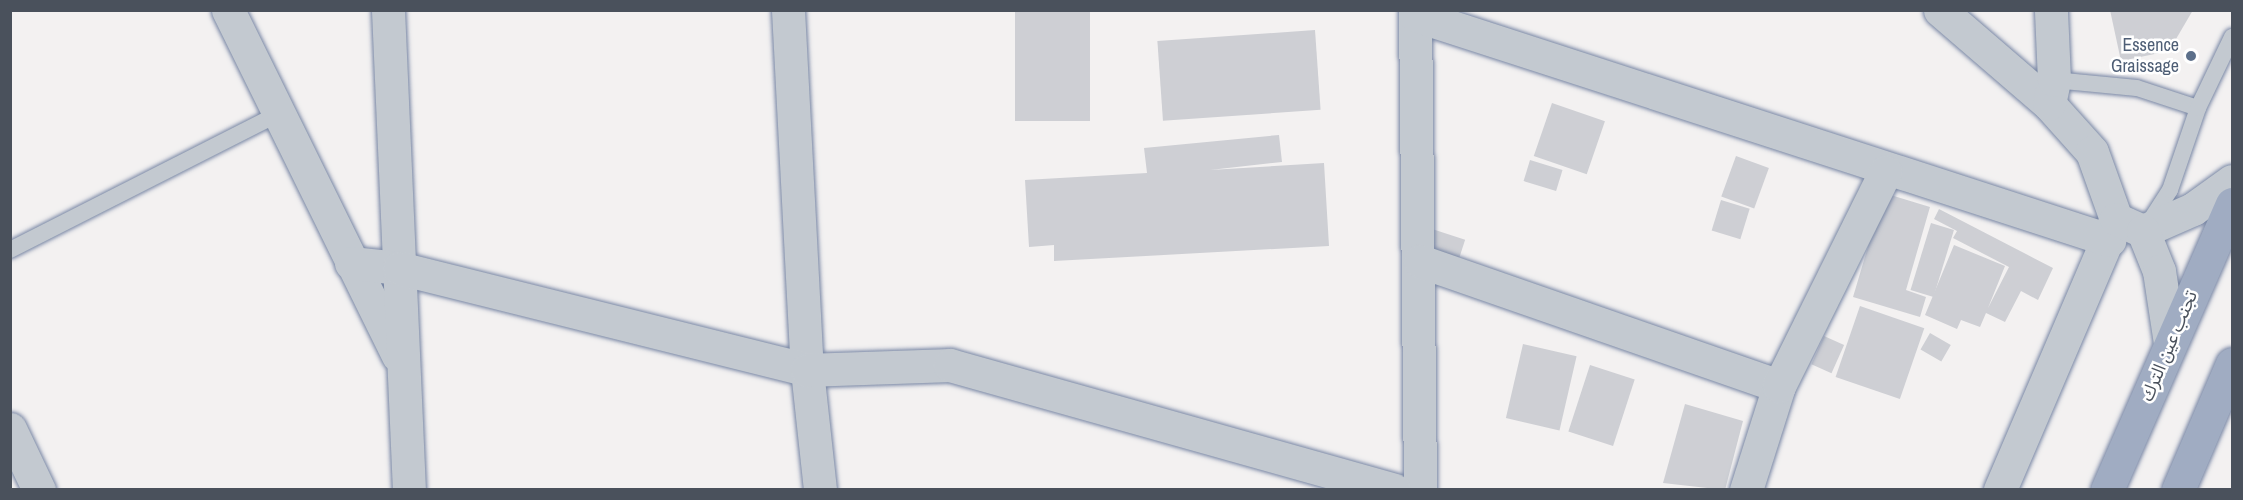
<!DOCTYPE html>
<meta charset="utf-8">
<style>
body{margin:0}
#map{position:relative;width:2243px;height:500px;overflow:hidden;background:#f3f1f1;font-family:"Archivo Narrow","Noto Sans Arabic",sans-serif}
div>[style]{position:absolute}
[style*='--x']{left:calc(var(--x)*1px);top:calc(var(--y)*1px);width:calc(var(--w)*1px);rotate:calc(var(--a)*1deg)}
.building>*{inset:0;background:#cecfd4;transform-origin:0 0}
.roads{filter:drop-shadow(0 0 2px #7987a5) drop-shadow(0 0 2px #7987a5)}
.service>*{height:16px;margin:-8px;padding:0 8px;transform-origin:8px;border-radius:8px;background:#c3c9d0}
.minor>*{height:33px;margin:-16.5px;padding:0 16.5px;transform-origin:16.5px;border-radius:16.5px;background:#c3c9d0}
.trunk>*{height:33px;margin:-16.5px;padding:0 16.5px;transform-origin:16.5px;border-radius:16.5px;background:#a0acc2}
.dots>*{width:16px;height:16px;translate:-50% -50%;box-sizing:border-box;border:3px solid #fff;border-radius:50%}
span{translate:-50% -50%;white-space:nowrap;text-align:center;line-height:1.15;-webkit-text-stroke:5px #fff;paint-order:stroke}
.service-label{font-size:18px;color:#4e5e75}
.right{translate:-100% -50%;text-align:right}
.street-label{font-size:18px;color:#4a515c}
.frame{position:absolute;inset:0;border:12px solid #4a515c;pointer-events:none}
</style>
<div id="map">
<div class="building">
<div style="left:1015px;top:10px;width:75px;height:111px"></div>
<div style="clip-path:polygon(2110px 10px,2193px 10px,2169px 51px,2121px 61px)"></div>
<div style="left:1315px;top:30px;width:80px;height:158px;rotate:86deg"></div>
<div style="left:1552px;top:103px;width:56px;height:56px;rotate:19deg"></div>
<div style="clip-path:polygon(1279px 135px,1282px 162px,1210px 170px,1324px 163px,1329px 246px,1054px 261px,1054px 245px,1029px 247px,1025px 180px,1147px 173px,1144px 148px)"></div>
<div style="left:1736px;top:156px;width:35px;height:43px;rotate:20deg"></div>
<div style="left:1530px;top:160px;width:34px;height:22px;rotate:17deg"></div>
<div style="clip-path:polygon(1884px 193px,1930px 207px,1906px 290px,1926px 297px,1920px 317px,1853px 297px)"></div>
<div style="left:1721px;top:200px;width:30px;height:32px;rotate:17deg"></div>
<div style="clip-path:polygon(1939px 209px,2053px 268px,2038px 300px,2021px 291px,2005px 322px,1986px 313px,1980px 327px,1961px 320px,1957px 329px,1925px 315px,1954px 245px,2005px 266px,1988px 308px,2009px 267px,1953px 238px,1957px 231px,1934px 219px)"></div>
<div style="left:1931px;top:223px;width:24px;height:70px;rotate:17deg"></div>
<div style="left:1429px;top:228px;width:38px;height:43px;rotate:18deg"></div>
<div style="left:1860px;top:306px;width:68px;height:75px;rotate:19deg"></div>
<div style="left:1930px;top:333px;width:24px;height:19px;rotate:30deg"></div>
<div style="left:1824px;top:336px;width:22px;height:31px;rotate:24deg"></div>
<div style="left:1523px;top:344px;width:55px;height:76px;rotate:13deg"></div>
<div style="left:1590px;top:365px;width:47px;height:70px;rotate:18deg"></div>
<div style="clip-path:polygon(1685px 404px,1743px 421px,1725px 490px,1663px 483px)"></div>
</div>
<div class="roads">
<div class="service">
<div style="--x:2054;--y:80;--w:83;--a:5.5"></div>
<div style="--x:2137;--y:88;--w:64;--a:18.2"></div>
<div style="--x:2148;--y:224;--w:40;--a:-57.1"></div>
<div style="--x:2170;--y:190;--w:87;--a:-71.1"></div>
<div style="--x:2198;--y:108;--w:79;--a:-64.4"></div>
<div style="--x:10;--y:250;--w:301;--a:-26.9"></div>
</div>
<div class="minor">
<div style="--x:228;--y:10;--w:385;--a:63.8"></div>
<div style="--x:388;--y:10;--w:480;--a:87.5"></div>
<div style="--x:788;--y:10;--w:361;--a:87"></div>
<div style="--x:807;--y:370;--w:121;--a:83.8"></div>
<div style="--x:1415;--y:10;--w:480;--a:89.4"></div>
<div style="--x:1940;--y:10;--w:144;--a:40.8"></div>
<div style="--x:2049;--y:104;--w:64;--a:48.1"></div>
<div style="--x:2092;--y:152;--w:71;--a:70.3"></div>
<div style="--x:2116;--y:219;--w:295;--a:113.2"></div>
<div style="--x:1415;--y:15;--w:730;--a:17.96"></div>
<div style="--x:2049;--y:104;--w:25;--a:-78"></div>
<div style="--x:2054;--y:80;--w:70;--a:-92.5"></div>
<div style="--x:2116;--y:219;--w:30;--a:24"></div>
<div style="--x:2143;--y:231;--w:55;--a:-23.7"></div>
<div style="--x:2193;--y:209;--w:48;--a:-35.7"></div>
<div style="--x:2143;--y:231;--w:43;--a:68.2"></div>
<div style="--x:2159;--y:271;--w:73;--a:81.3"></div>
<div style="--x:1420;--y:261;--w:380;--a:19.2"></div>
<div style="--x:351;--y:263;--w:48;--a:5.9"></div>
<div style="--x:399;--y:268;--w:421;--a:14"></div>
<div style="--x:807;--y:370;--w:143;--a:-2"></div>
<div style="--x:950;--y:365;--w:461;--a:15.7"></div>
<div style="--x:10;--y:429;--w:68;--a:64.6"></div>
<div style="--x:1746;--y:490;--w:109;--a:-72.4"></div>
<div style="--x:1779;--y:386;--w:239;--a:-63.6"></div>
</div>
<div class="trunk">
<div style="--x:2107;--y:490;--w:312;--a:-66.4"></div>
<div style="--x:2178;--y:490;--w:137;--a:-66.8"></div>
</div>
</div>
<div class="dots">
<div style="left:2191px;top:56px;background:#5c6f8a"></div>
</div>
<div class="service-label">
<span class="right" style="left:2179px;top:56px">Essence<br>Graissage</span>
</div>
<div class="street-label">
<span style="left:2169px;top:346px;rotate:-67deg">تجنب عين الترك</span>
</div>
<div class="frame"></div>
</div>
